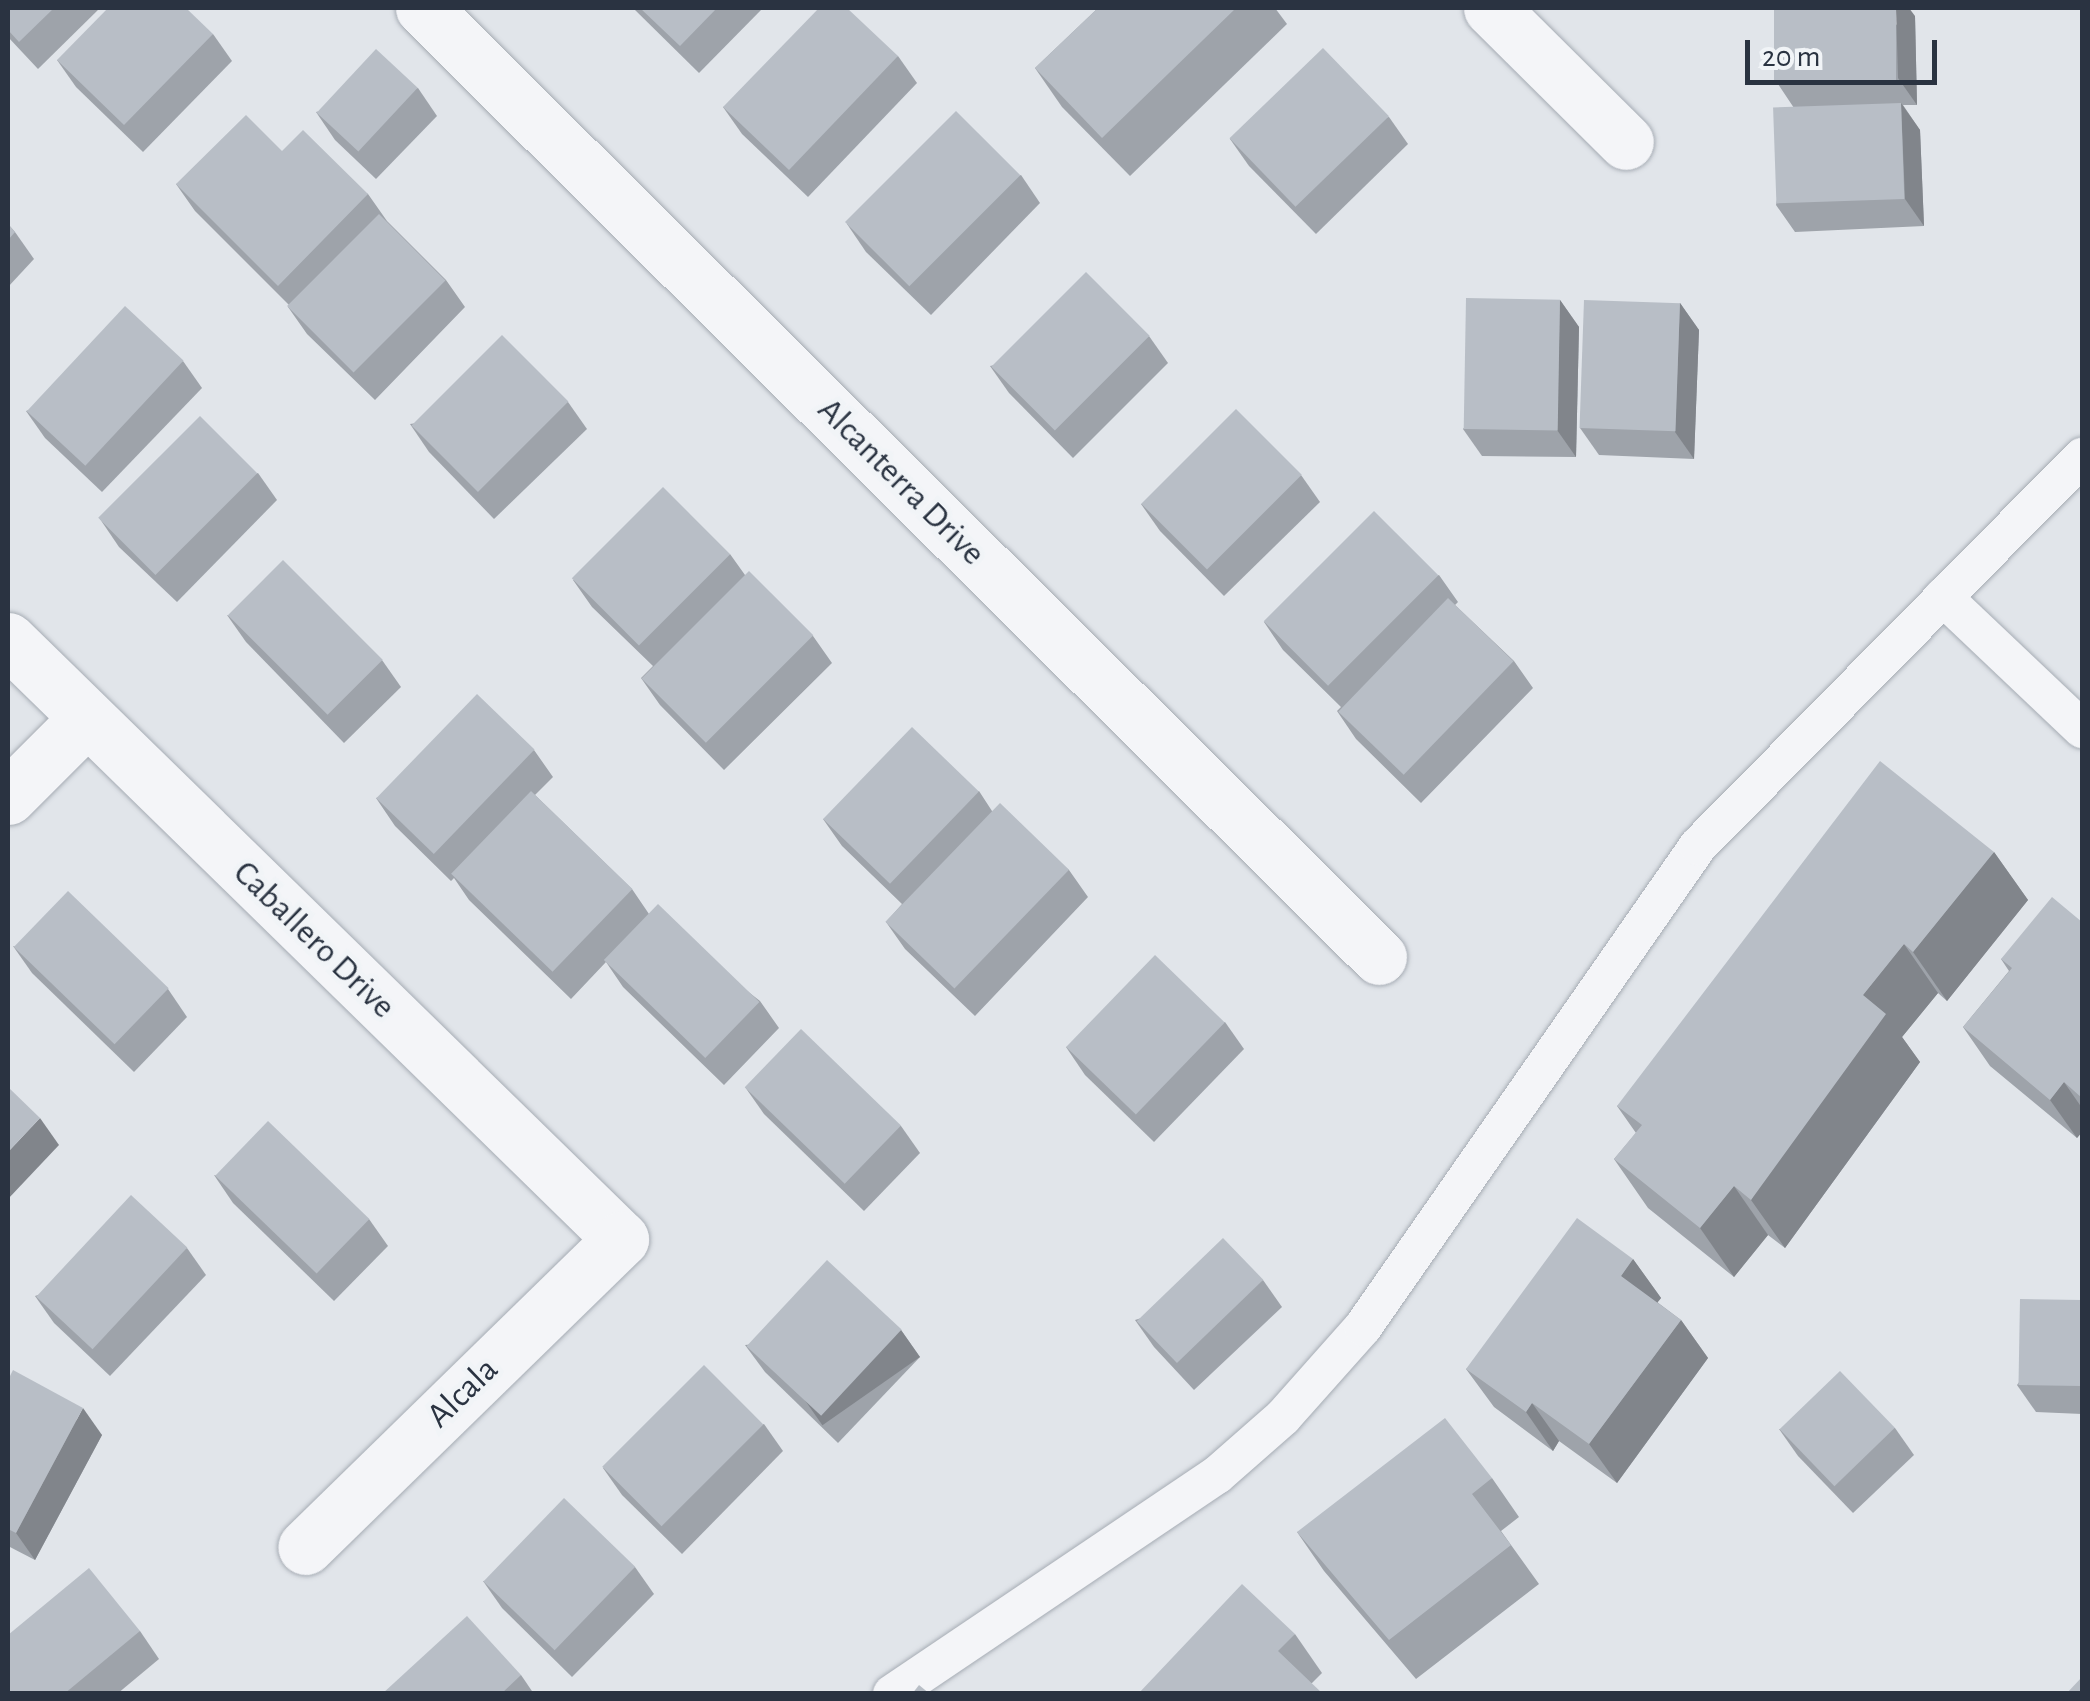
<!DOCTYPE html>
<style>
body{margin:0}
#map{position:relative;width:2090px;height:1701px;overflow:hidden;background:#e1e5ea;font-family:"Alegreya Sans",sans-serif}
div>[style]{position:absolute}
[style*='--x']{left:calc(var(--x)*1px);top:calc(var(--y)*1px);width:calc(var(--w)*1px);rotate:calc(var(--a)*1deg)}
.roads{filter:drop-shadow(0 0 2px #a6acb4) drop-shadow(0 0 2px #a6acb4)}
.lane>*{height:38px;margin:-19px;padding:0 19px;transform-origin:19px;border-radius:19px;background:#f4f5f8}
.street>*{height:55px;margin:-27.5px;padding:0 27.5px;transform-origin:27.5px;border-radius:27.5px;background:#f4f5f8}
.wall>*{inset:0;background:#9ea3aa}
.shaded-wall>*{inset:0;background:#81858b;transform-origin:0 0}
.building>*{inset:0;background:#b8bec6;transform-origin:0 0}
span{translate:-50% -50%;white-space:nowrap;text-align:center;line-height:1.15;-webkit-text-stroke:10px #f1f4f7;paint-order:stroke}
.street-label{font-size:35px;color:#2a3341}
.frame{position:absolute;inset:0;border:10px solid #2a3341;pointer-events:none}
.scale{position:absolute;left:1745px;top:40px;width:192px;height:45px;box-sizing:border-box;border:5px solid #2a3341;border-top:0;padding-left:12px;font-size:30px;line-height:35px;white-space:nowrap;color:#2a3341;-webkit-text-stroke:8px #f1f4f7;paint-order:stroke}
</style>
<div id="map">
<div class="roads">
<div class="lane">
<div style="--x:1943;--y:597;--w:192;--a:43.5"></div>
<div style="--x:892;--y:1694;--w:392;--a:-34"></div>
<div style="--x:1217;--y:1475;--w:88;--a:-41.3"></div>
<div style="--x:1283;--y:1417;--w:120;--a:-48.4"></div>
<div style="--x:1363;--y:1327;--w:586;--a:-55.14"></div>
<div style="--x:1698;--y:846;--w:547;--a:-45.37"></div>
</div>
<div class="street">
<div style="--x:423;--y:8;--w:1347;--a:44.79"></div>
<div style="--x:1491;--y:8;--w:190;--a:44.8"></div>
<div style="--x:8;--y:640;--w:857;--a:44.34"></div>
<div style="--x:621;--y:1239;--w:441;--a:135.7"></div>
<div style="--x:8;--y:797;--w:110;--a:-45"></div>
</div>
</div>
<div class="wall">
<div style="clip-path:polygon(8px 8px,100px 8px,38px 69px,8px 37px)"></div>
<div style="clip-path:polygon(633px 8px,763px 8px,699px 73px)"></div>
<div style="clip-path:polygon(1098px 8px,1275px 8px,1287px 24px,1130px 176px,1062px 107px,1035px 68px)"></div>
<div style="clip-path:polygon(1915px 16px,1917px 105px,1903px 105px,1920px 130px,1924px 226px,1795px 232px,1776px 205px,1794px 108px,1776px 81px)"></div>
<div style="clip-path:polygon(213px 34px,232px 61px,143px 152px,76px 87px,57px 60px)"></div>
<div style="clip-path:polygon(898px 56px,917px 83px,808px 197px,742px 134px,723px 107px)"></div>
<div style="clip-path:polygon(418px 88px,437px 116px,376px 179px,335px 140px,316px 112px)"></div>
<div style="clip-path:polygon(1389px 117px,1408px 144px,1316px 234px,1249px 166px,1230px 139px)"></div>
<div style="clip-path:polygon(282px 151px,368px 194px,387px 221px,446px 280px,465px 307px,375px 400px,307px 334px,288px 307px,289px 305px,195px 211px,176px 184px)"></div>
<div style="clip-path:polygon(1021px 175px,1040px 203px,931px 315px,866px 252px,847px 224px)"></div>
<div style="clip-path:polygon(8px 224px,15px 232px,34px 259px,8px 287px)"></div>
<div style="clip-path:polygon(1560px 300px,1579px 327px,1576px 457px,1482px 456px,1463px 429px)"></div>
<div style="clip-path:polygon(1680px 303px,1699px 330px,1694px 459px,1599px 455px,1580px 428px)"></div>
<div style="clip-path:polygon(1149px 336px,1168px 363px,1073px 458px,1009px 393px,990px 366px)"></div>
<div style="clip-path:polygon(183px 361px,202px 388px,102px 492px,45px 438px,26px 411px)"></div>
<div style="clip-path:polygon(568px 402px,587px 429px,494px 519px,429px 452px,410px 424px)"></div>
<div style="clip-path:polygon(258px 473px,277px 500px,177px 602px,119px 547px,100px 519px)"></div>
<div style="clip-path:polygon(1301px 475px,1320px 502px,1224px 596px,1160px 531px,1141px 504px)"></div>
<div style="clip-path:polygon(730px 554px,745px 575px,813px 636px,832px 663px,724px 770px,660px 705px,641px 678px,653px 666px,592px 607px,573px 580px)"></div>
<div style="clip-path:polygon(1439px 575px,1458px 602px,1455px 605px,1514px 661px,1533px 688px,1421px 803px,1356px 739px,1337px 711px,1341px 707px,1283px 650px,1264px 622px)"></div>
<div style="clip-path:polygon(227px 615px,382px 660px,401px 687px,344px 743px,246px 642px)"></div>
<div style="clip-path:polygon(534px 750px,553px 777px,535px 795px,632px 889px,649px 914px,760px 1001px,779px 1028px,724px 1085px,623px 987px,606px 962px,571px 999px,469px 900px,454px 878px,451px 881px,395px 826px,376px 798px)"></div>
<div style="clip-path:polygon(979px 791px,992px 811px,1069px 870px,1088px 897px,975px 1016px,905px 949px,886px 922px,902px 904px,842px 846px,823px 819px)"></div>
<div style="clip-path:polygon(1994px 852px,2028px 900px,1947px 1001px,1938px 993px,1902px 1037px,1920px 1062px,1785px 1248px,1768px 1235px,1734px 1277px,1648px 1208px,1614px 1159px,1636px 1133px,1617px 1106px)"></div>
<div style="clip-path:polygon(2082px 922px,2082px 1132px,2077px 1138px,1990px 1066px,1963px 1027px,2009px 971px,2001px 959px)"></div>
<div style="clip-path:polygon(13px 946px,168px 989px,187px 1017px,134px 1072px,32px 973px)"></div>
<div style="clip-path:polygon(1225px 1022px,1244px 1049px,1154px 1142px,1085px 1075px,1066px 1047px)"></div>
<div style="clip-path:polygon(745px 1087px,901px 1126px,920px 1153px,864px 1211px,764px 1114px)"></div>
<div style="clip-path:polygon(214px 1175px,369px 1219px,388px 1246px,334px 1301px,233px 1203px)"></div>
<div style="clip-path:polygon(187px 1248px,206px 1275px,110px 1376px,54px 1323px,35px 1296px)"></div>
<div style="clip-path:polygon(1633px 1259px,1661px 1298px,1657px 1302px,1681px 1320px,1708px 1358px,1617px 1483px,1559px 1441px,1553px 1451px,1494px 1407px,1466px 1369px)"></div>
<div style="clip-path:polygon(1263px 1280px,1282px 1307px,1194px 1390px,1154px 1347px,1135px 1320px)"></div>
<div style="clip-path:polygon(2082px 1300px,2082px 1414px,2036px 1412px,2017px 1385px)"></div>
<div style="clip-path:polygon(901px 1330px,920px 1357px,838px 1443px,765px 1372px,745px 1345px)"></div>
<div style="clip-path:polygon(8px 1380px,102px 1435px,35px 1560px,8px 1546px)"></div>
<div style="clip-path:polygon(764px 1424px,783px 1451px,682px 1554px,622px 1495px,603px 1468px)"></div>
<div style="clip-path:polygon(1895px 1428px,1914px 1455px,1853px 1513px,1798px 1456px,1779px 1429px)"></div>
<div style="clip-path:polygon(1492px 1478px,1519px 1517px,1501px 1531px,1539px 1584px,1416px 1679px,1324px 1571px,1297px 1532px)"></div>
<div style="clip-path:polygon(635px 1567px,654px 1594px,572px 1677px,502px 1608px,483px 1581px)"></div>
<div style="clip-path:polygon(140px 1631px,159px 1659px,117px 1694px,8px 1694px,8px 1635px)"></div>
<div style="clip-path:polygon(1295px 1634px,1322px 1673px,1312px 1683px,1138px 1694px)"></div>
<div style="clip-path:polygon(521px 1675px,534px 1694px,382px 1694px)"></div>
</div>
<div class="shaded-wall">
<div style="clip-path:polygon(1896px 8px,1909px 8px,1915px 16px,1917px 105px,1898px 78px)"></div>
<div style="clip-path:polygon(1901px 103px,1920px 130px,1924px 226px,1905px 199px)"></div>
<div style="clip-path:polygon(1560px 300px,1579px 327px,1576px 457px,1557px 430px)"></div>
<div style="clip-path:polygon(1680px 303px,1699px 330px,1694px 459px,1675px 432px)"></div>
<div style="clip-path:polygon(1994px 852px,2028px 900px,1947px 1001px,1913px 952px)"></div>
<div style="clip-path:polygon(1904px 944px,1938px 993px,1902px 1037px,1920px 1062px,1785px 1248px,1751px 1200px,1863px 995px)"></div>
<div style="clip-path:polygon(2064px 1082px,2082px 1108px,2082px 1132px,2077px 1138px,2050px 1100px)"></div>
<div style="clip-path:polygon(40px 1118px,59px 1145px,8px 1199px,8px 1152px)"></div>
<div style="clip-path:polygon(1734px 1186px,1768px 1235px,1734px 1277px,1700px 1228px)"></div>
<div style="clip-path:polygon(1633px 1259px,1661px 1298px,1648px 1315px,1621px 1276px)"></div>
<div style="clip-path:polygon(1681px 1320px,1708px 1358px,1617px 1483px,1589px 1444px)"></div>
<div style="left:901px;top:1330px;width:33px;height:119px;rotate:55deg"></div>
<div style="clip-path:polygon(1532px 1403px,1559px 1441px,1553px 1451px,1526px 1412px)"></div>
<div style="clip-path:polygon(83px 1408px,102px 1435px,35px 1560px,16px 1533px)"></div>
</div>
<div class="building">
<div style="clip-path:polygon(8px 8px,54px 8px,19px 42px,8px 30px)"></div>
<div style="clip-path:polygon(108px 8px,186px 8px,213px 34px,124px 125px,57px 60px)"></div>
<div style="clip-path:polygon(640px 8px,717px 8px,680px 46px)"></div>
<div style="clip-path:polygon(819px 8px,847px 8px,898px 56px,789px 170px,723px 107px)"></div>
<div style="clip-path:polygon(1098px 8px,1236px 8px,1102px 138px,1035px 68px)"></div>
<div style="left:1774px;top:8px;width:122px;height:73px"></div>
<div style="left:1323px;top:48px;width:95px;height:130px;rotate:46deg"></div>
<div style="left:376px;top:49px;width:57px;height:87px;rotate:43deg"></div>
<div style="left:1901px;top:103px;width:96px;height:128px;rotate:88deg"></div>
<div style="left:956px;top:111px;width:91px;height:157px;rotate:45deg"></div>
<div style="clip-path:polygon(246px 115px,282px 151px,303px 130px,368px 194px,278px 286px,176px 184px)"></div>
<div style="left:379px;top:214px;width:94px;height:130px;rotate:45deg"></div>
<div style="clip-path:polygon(8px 224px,15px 232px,8px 240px)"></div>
<div style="left:1086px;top:272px;width:90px;height:134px;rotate:45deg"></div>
<div style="left:1466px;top:298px;width:94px;height:131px;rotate:1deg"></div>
<div style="left:1584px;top:300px;width:96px;height:128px;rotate:2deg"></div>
<div style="left:125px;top:306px;width:80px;height:144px;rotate:43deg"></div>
<div style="left:502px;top:335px;width:94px;height:128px;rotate:45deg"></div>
<div style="left:1236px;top:409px;width:93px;height:134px;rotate:45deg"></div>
<div style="left:200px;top:416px;width:81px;height:144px;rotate:45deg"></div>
<div style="left:663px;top:487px;width:95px;height:129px;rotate:45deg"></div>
<div style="left:1374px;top:511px;width:91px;height:156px;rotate:45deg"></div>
<div style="left:283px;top:560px;width:141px;height:78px;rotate:45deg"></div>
<div style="left:749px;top:571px;width:91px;height:152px;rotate:45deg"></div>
<div style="left:1448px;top:598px;width:91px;height:158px;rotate:44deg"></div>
<div style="left:477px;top:694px;width:80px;height:145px;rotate:44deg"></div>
<div style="left:912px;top:727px;width:93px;height:128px;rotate:44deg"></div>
<div style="clip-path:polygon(1880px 761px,1994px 852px,1913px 952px,1904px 944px,1863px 995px,1886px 1014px,1751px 1200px,1734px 1186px,1700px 1228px,1614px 1159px,1642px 1125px,1617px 1106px)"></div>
<div style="left:531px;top:791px;width:141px;height:115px;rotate:44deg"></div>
<div style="left:1000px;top:803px;width:96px;height:165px;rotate:44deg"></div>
<div style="left:68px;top:891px;width:140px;height:78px;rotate:44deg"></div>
<div style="clip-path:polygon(2052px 897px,2082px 922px,2082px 1098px,2064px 1082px,2050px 1100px,1963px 1027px,2012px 968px,2001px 959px)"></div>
<div style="left:658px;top:904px;width:141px;height:78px;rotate:44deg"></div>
<div style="left:1155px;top:955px;width:97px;height:128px;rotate:44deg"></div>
<div style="left:801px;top:1029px;width:139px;height:81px;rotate:44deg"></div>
<div style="clip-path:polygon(8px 1087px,40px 1118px,8px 1152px)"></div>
<div style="left:268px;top:1121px;width:141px;height:76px;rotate:44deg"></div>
<div style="left:131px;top:1195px;width:77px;height:139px;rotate:43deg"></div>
<div style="clip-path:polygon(1577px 1218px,1633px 1259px,1621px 1276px,1681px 1320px,1589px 1444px,1532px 1403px,1526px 1412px,1466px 1369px)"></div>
<div style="left:1223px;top:1238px;width:58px;height:120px;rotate:46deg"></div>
<div style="left:827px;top:1260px;width:102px;height:118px;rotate:43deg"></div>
<div style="left:2020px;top:1299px;width:62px;height:86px;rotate:1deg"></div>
<div style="left:704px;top:1365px;width:84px;height:144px;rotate:45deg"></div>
<div style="clip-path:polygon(13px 1370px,83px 1408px,16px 1533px,8px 1529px,8px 1380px)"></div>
<div style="left:1840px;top:1371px;width:79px;height:84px;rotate:46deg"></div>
<div style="clip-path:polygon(1445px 1418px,1492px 1478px,1472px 1494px,1511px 1545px,1389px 1640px,1297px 1532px)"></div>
<div style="left:564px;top:1498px;width:99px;height:116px;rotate:44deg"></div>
<div style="clip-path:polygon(89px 1568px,140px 1631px,64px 1694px,9px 1694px,8px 1635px)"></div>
<div style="clip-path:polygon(1242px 1584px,1295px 1634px,1278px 1651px,1323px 1694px,1138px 1694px)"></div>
<div style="clip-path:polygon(467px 1616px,521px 1675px,501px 1694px,382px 1694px)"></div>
<div style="clip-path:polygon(2082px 1677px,2082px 1694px,2066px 1694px)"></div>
<div style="clip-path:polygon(919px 1685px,930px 1694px,912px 1694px)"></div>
</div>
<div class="street-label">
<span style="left:901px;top:482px;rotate:45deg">Alcanterra Drive</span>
<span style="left:314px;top:940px;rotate:44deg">Caballero Drive</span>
<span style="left:463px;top:1393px;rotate:-44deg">Alcala</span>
</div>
<div class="frame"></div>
<div class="scale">20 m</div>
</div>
